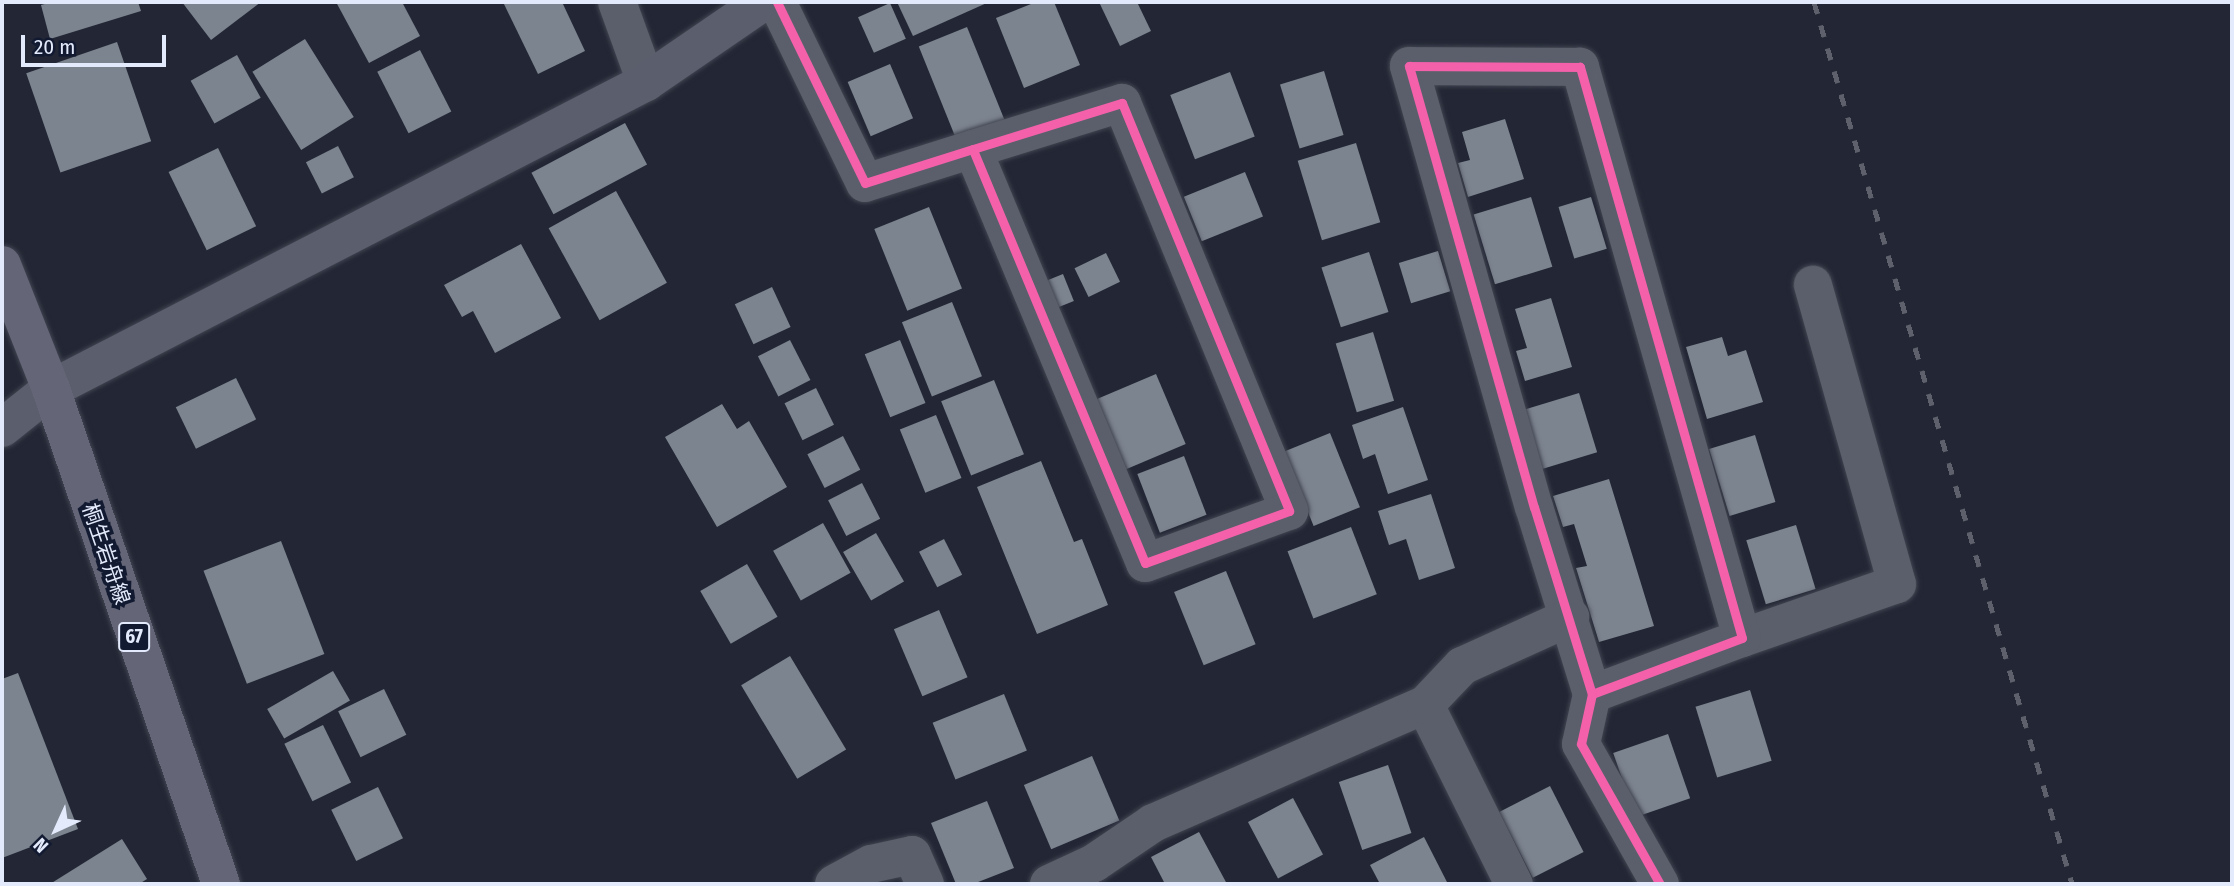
<!DOCTYPE html>
<meta charset="utf-8">
<style>
body{margin:0}
#map{position:relative;width:2234px;height:886px;overflow:hidden;background:#232735;font-family:"Fira Sans Condensed","Noto Sans JP",sans-serif}
div>[style]{position:absolute}
[style*='--x']{left:calc(var(--x)*1px);top:calc(var(--y)*1px);width:calc(var(--w)*1px);rotate:calc(var(--a)*1deg)}
.building>*{inset:0;background:#7c848f;transform-origin:0 0}
.roads{filter:drop-shadow(0 0 2px #414451) drop-shadow(0 0 2px #414451)}
.street>*{height:38px;margin:-19px;padding:0 19px;transform-origin:19px;border-radius:19px;background:#5b5f6b}
.secondary>*{height:38px;margin:-19px;padding:0 19px;transform-origin:19px;border-radius:19px;background:#5b5e6c}
.primary>*{height:38px;margin:-19px;padding:0 19px;transform-origin:19px;border-radius:19px;background:#646576}
.rail>*{height:5px;margin-top:-2.5px;transform-origin:0;background:repeating-linear-gradient(90deg,#5e616c 0 12px,transparent 0 24px)}
.cycleway>*{height:9px;margin:-4.5px;padding:0 4.5px;transform-origin:4.5px;border-radius:4.5px;background:#f560ab}
span{translate:-50% -50%;white-space:nowrap;text-align:center;line-height:1.15;-webkit-text-stroke:7px #121a32;paint-order:stroke}
.shield-label span{padding:2px 5px;background:#121a32;border:2px solid;border-radius:5px;-webkit-text-stroke-width:0}
.shield-label{font-size:19px;color:#e3eafb;font-weight:700}
.street-label{font-size:21px;color:#e3eafb}
.frame{position:absolute;inset:0;border:4px solid #e3eafb;pointer-events:none}
.north{position:absolute;left:21px;top:795px;width:70px;height:70px;-webkit-text-stroke:5px #121a32;paint-order:stroke;rotate:225deg;font-size:19px;font-weight:700;line-height:28px;text-align:center;color:#e3eafb}
.north::after{content:'';display:block;margin:auto;width:24px;height:32px;background:#e3eafb;clip-path:polygon(50% 0,100% 100%,50% 72%,0 100%)}
.scale{position:absolute;left:21px;top:35px;width:145px;height:32px;box-sizing:border-box;border:4px solid #e3eafb;border-top:0;padding-left:9px;font-size:21px;line-height:24px;white-space:nowrap;color:#e3eafb;-webkit-text-stroke:5px #121a32;paint-order:stroke}
</style>
<div id="map">
<div class="building">
<div style="clip-path:polygon(52px 2px,138px 2px,141px 11px,50px 39px,41px 5px)"></div>
<div style="clip-path:polygon(182px 2px,261px 2px,211px 40px)"></div>
<div style="clip-path:polygon(336px 2px,402px 2px,420px 36px,369px 63px)"></div>
<div style="clip-path:polygon(503px 2px,562px 2px,585px 51px,538px 74px)"></div>
<div style="clip-path:polygon(897px 2px,989px 2px,913px 36px)"></div>
<div style="clip-path:polygon(1036px 2px,1054px 2px,1080px 65px,1024px 88px,996px 18px)"></div>
<div style="clip-path:polygon(1099px 2px,1137px 2px,1151px 31px,1120px 46px)"></div>
<div style="left:890px;top:3px;width:39px;height:35px;rotate:66deg"></div>
<div style="left:967px;top:27px;width:100px;height:52px;rotate:68deg"></div>
<div style="left:305px;top:39px;width:92px;height:62px;rotate:58deg"></div>
<div style="left:117px;top:42px;width:105px;height:96px;rotate:71deg"></div>
<div style="left:420px;top:50px;width:69px;height:48px;rotate:63deg"></div>
<div style="left:237px;top:55px;width:49px;height:53px;rotate:61deg"></div>
<div style="left:890px;top:64px;width:59px;height:46px;rotate:67deg"></div>
<div style="left:1324px;top:71px;width:67px;height:46px;rotate:73deg"></div>
<div style="left:1230px;top:72px;width:69px;height:64px;rotate:69deg"></div>
<div style="clip-path:polygon(1505px 119px,1524px 179px,1468px 197px,1458px 163px,1470px 160px,1462px 132px)"></div>
<div style="left:625px;top:123px;width:47px;height:106px;rotate:62deg"></div>
<div style="left:1356px;top:143px;width:83px;height:61px;rotate:73deg"></div>
<div style="left:338px;top:146px;width:35px;height:36px;rotate:63deg"></div>
<div style="left:218px;top:148px;width:87px;height:55px;rotate:64deg"></div>
<div style="left:1245px;top:172px;width:48px;height:66px;rotate:68deg"></div>
<div style="left:616px;top:191px;width:105px;height:77px;rotate:61deg"></div>
<div style="left:1531px;top:197px;width:73px;height:60px;rotate:73deg"></div>
<div style="left:1591px;top:197px;width:54px;height:34px;rotate:73deg"></div>
<div style="left:929px;top:207px;width:88px;height:59px;rotate:68deg"></div>
<div style="clip-path:polygon(521px 244px,561px 318px,495px 353px,473px 311px,462px 317px,444px 285px)"></div>
<div style="left:1438px;top:251px;width:42px;height:41px;rotate:73deg"></div>
<div style="left:1369px;top:252px;width:63px;height:50px;rotate:72deg"></div>
<div style="left:1106px;top:253px;width:32px;height:35px;rotate:64deg"></div>
<div style="left:1063px;top:274px;width:29px;height:18px;rotate:68deg"></div>
<div style="left:772px;top:287px;width:44px;height:41px;rotate:65deg"></div>
<div style="clip-path:polygon(1551px 298px,1572px 367px,1525px 381px,1516px 351px,1527px 348px,1515px 309px)"></div>
<div style="left:952px;top:302px;width:80px;height:54px;rotate:68deg"></div>
<div style="left:1373px;top:332px;width:72px;height:39px;rotate:73deg"></div>
<div style="clip-path:polygon(1722px 337px,1728px 356px,1746px 350px,1763px 402px,1707px 419px,1686px 347px)"></div>
<div style="left:790px;top:340px;width:45px;height:36px;rotate:63deg"></div>
<div style="left:900px;top:340px;width:68px;height:38px;rotate:68deg"></div>
<div style="left:1156px;top:374px;width:76px;height:66px;rotate:67deg"></div>
<div style="left:236px;top:378px;width:46px;height:67px;rotate:64deg"></div>
<div style="left:994px;top:380px;width:80px;height:57px;rotate:68deg"></div>
<div style="left:816px;top:388px;width:41px;height:35px;rotate:64deg"></div>
<div style="left:1579px;top:393px;width:62px;height:60px;rotate:73deg"></div>
<div style="clip-path:polygon(722px 404px,737px 429px,749px 421px,787px 487px,717px 527px,665px 437px)"></div>
<div style="clip-path:polygon(1403px 407px,1428px 480px,1388px 494px,1375px 454px,1363px 459px,1352px 425px)"></div>
<div style="left:936px;top:415px;width:68px;height:39px;rotate:68deg"></div>
<div style="left:1330px;top:433px;width:80px;height:50px;rotate:68deg"></div>
<div style="left:1755px;top:435px;width:70px;height:48px;rotate:73deg"></div>
<div style="left:843px;top:436px;width:38px;height:40px;rotate:63deg"></div>
<div style="left:1184px;top:456px;width:63px;height:50px;rotate:69deg"></div>
<div style="clip-path:polygon(1041px 461px,1074px 542px,1082px 539px,1108px 605px,1037px 634px,977px 487px)"></div>
<div style="clip-path:polygon(1609px 479px,1654px 626px,1599px 642px,1576px 568px,1587px 566px,1574px 524px,1563px 527px,1553px 496px)"></div>
<div style="left:862px;top:483px;width:40px;height:38px;rotate:63deg"></div>
<div style="clip-path:polygon(1431px 494px,1455px 568px,1419px 580px,1406px 539px,1389px 545px,1378px 511px)"></div>
<div style="left:823px;top:523px;width:57px;height:57px;rotate:61deg"></div>
<div style="left:1796px;top:525px;width:67px;height:52px;rotate:73deg"></div>
<div style="left:1351px;top:527px;width:72px;height:68px;rotate:69deg"></div>
<div style="left:876px;top:533px;width:56px;height:38px;rotate:60deg"></div>
<div style="left:944px;top:539px;width:40px;height:28px;rotate:63deg"></div>
<div style="left:281px;top:541px;width:121px;height:83px;rotate:69deg"></div>
<div style="left:747px;top:564px;width:61px;height:54px;rotate:60deg"></div>
<div style="left:1226px;top:571px;width:79px;height:56px;rotate:68deg"></div>
<div style="left:939px;top:610px;width:73px;height:49px;rotate:67deg"></div>
<div style="left:790px;top:656px;width:109px;height:57px;rotate:59deg"></div>
<div style="left:333px;top:671px;width:34px;height:76px;rotate:60deg"></div>
<div style="clip-path:polygon(18px 673px,78px 829px,2px 858px,2px 679px)"></div>
<div style="left:384px;top:689px;width:51px;height:51px;rotate:64deg"></div>
<div style="left:1750px;top:690px;width:74px;height:57px;rotate:73deg"></div>
<div style="left:1004px;top:694px;width:61px;height:77px;rotate:68deg"></div>
<div style="left:323px;top:725px;width:64px;height:43px;rotate:64deg"></div>
<div style="left:1668px;top:734px;width:68px;height:58px;rotate:71deg"></div>
<div style="left:1092px;top:756px;width:70px;height:74px;rotate:67deg"></div>
<div style="left:1388px;top:765px;width:72px;height:52px;rotate:71deg"></div>
<div style="left:1550px;top:786px;width:74px;height:57px;rotate:63deg"></div>
<div style="left:378px;top:787px;width:57px;height:52px;rotate:64deg"></div>
<div style="left:1293px;top:798px;width:64px;height:51px;rotate:62deg"></div>
<div style="clip-path:polygon(987px 801px,1014px 868px,973px 884px,956px 884px,931px 823px)"></div>
<div style="clip-path:polygon(1199px 832px,1227px 884px,1165px 884px,1151px 857px)"></div>
<div style="clip-path:polygon(1424px 837px,1448px 884px,1380px 884px,1370px 865px)"></div>
<div style="clip-path:polygon(122px 839px,147px 879px,139px 884px,50px 884px)"></div>
</div>
<div class="roads">
<div class="street">
<div style="--x:617;--y:2;--w:85;--a:70.1"></div>
<div style="--x:777;--y:2;--w:201;--a:64.1"></div>
<div style="--x:865;--y:183;--w:113;--a:-17.5"></div>
<div style="--x:973;--y:149;--w:156;--a:-17.2"></div>
<div style="--x:1122;--y:103;--w:441;--a:67.7"></div>
<div style="--x:1289;--y:511;--w:153;--a:160.1"></div>
<div style="--x:1145;--y:563;--w:448;--a:-112.6"></div>
<div style="--x:1742;--y:638;--w:164;--a:-19.2"></div>
<div style="--x:1897;--y:584;--w:311;--a:-105.7"></div>
<div style="--x:1592;--y:694;--w:160;--a:-20.5"></div>
<div style="--x:1742;--y:638;--w:594;--a:-105.84"></div>
<div style="--x:1580;--y:67;--w:171;--a:-179.7"></div>
<div style="--x:1409;--y:66;--w:458;--a:74.2"></div>
<div style="--x:1534;--y:507;--w:196;--a:72.8"></div>
<div style="--x:1592;--y:694;--w:51;--a:102.4"></div>
<div style="--x:1581;--y:744;--w:161;--a:60.6"></div>
<div style="--x:1425;--y:705;--w:200;--a:63.6"></div>
<div style="--x:834;--y:884;--w:42;--a:-28.4"></div>
<div style="--x:871;--y:864;--w:42;--a:-12.4"></div>
<div style="--x:912;--y:855;--w:32;--a:66"></div>
<div style="--x:1049;--y:884;--w:50;--a:-25"></div>
<div style="--x:1094;--y:863;--w:71;--a:-34.1"></div>
<div style="--x:1153;--y:823;--w:296;--a:-23.5"></div>
<div style="--x:1425;--y:705;--w:54;--a:-46.5"></div>
<div style="--x:1462;--y:666;--w:119;--a:-24.4"></div>
</div>
<div class="secondary">
<div style="--x:2;--y:428;--w:63;--a:-38.5"></div>
<div style="--x:51;--y:389;--w:670;--a:-27.29"></div>
<div style="--x:646;--y:82;--w:142;--a:-34.4"></div>
</div>
<div class="primary">
<div style="--x:2;--y:265;--w:133;--a:68.4"></div>
<div style="--x:51;--y:389;--w:523;--a:71.05"></div>
</div>
</div>
<div class="rail">
<div style="--x:1814;--y:2;--w:919;--a:73.69"></div>
</div>
<div class="cycleway">
<div style="--x:777;--y:2;--w:201;--a:64.1"></div>
<div style="--x:865;--y:183;--w:113;--a:-17.5"></div>
<div style="--x:973;--y:149;--w:156;--a:-17.2"></div>
<div style="--x:1122;--y:103;--w:441;--a:67.7"></div>
<div style="--x:1289;--y:511;--w:153;--a:160.1"></div>
<div style="--x:1145;--y:563;--w:448;--a:-112.6"></div>
<div style="--x:1592;--y:694;--w:160;--a:-20.5"></div>
<div style="--x:1742;--y:638;--w:594;--a:-105.84"></div>
<div style="--x:1580;--y:67;--w:171;--a:-179.7"></div>
<div style="--x:1409;--y:66;--w:458;--a:74.2"></div>
<div style="--x:1534;--y:507;--w:196;--a:72.8"></div>
<div style="--x:1592;--y:694;--w:51;--a:102.4"></div>
<div style="--x:1581;--y:744;--w:161;--a:60.6"></div>
</div>
<div class="shield-label">
<span style="left:134px;top:637px">67</span>
</div>
<div class="street-label">
<span style="left:106px;top:554px;rotate:71deg">桐生岩舟線</span>
</div>
<div class="frame"></div>
<div class="north">N</div>
<div class="scale">20 m</div>
</div>
